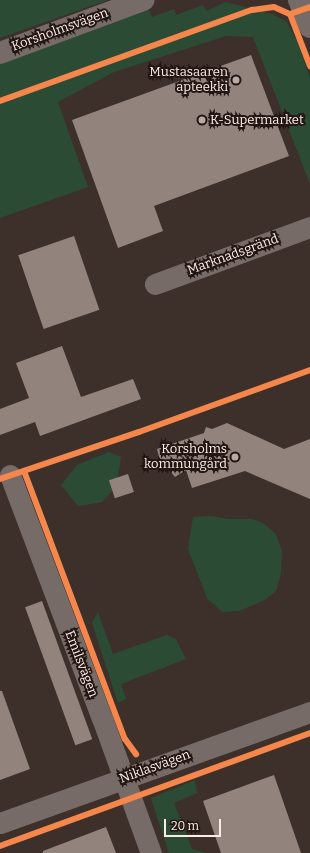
<!DOCTYPE html>
<meta charset="utf-8">
<style>
body{margin:0}
#map{position:relative;width:310px;height:853px;overflow:hidden;background:#3d302a;font-family:Bitter,serif}
div>[style]{position:absolute}
[style*='--x']{left:calc(var(--x)*1px);top:calc(var(--y)*1px);width:calc(var(--w)*1px);rotate:calc(var(--a)*1deg)}
.green>*{inset:0;background:#2c4b34}
.building>*{inset:0;background:#93837d;transform-origin:0 0}
.street>*{height:21px;margin:-10.5px;padding:0 10.5px;transform-origin:10.5px;border-radius:10.5px;background:#766b66}
.secondary>*{height:22px;margin:-11px;padding:0 11px;transform-origin:11px;border-radius:11px;background:#766b66}
.cycleway>*{height:6px;margin:-3px;padding:0 3px;transform-origin:3px;border-radius:3px;background:#f5874c}
.dots>*{width:11px;height:11px;translate:-50% -50%;box-sizing:border-box;border:2px solid #231713;border-radius:50%}
span{translate:-50% -50%;white-space:nowrap;text-align:center;line-height:1.15;-webkit-text-stroke:4px #231713;paint-order:stroke}
.street-label{font-size:13px;color:#fdece6}
.poi-label{font-size:13px;color:#fdece6}
.right{translate:-100% -50%;text-align:right}
.left{translate:0 -50%;text-align:left}
.scale{position:absolute;left:164px;top:819px;width:57px;height:18px;box-sizing:border-box;border:2px solid #fdece6;border-top:0;padding-left:5px;font-size:12px;line-height:14px;white-space:nowrap;color:#fdece6;-webkit-text-stroke:3px #231713;paint-order:stroke}
</style>
<div id="map">
<div class="green">
<div style="clip-path:polygon(0 0,108px 0,0 38px)"></div>
<div style="clip-path:polygon(226px 2px,272px 14px,286px 21px,297px 41px,310px 78px,310px 184px,253px 37px,226px 36px,114px 72px,58px 102px,88px 187px,0 218px,0 62px,149px 10px,152px 17px,174px 9px,176px 15px,203px 5px,206px 11px)"></div>
<div style="clip-path:polygon(109px 452px,121px 457px,116px 487px,102px 502px,78px 506px,61px 485px,77px 465px)"></div>
<div style="clip-path:polygon(211px 516px,229px 519px,252px 519px,263px 523px,276px 534px,282px 551px,281px 573px,276px 591px,265px 600px,239px 611px,222px 612px,207px 598px,188px 549px,193px 517px)"></div>
<div style="clip-path:polygon(98px 612px,113px 654px,167px 635px,176px 639px,186px 659px,121px 684px,126px 699px,118px 703px,92px 623px)"></div>
<div style="clip-path:polygon(195px 780px,197px 793px,174px 803px,192px 849px,207px 853px,169px 853px,151px 798px)"></div>
</div>
<div class="building">
<div style="clip-path:polygon(251px 55px,289px 156px,154px 206px,163px 231px,118px 248px,72px 120px)"></div>
<div style="left:74px;top:236px;width:78px;height:59px;rotate:71deg"></div>
<div style="clip-path:polygon(62px 346px,81px 397px,133px 379px,141px 399px,40px 436px,35px 422px,0 435px,0 409px,29px 398px,16px 363px)"></div>
<div style="clip-path:polygon(227px 423px,284px 449px,310px 439px,310px 499px,245px 471px,192px 488px,186px 470px,175px 477px,166px 466px,161px 465px,157px 449px,204px 433px,206px 427px,212px 429px)"></div>
<div style="left:128px;top:474px;width:19px;height:20px;rotate:72deg"></div>
<div style="left:42px;top:601px;width:147px;height:18px;rotate:70deg"></div>
<div style="clip-path:polygon(0 691px,2px 691px,30px 769px,0 780px)"></div>
<div style="clip-path:polygon(274px 775px,301px 853px,221px 853px,203px 801px)"></div>
<div style="clip-path:polygon(106px 827px,116px 853px,43px 853px,43px 851px)"></div>
</div>
<div class="street">
<div style="--x:155;--y:284;--w:165;--a:-20.2"></div>
<div style="--x:10;--y:475;--w:260;--a:69.3"></div>
<div style="--x:102;--y:718;--w:144;--a:70.1"></div>
<div style="--x:0;--y:823;--w:329;--a:-19.7"></div>
</div>
<div class="secondary">
<div style="--x:299;--y:0;--w:29;--a:68"></div>
<div style="--x:0;--y:53;--w:153;--a:-20.3"></div>
</div>
<div class="cycleway">
<div style="--x:290;--y:14;--w:56;--a:69"></div>
<div style="--x:0;--y:101;--w:268;--a:-19.9"></div>
<div style="--x:252;--y:10;--w:22;--a:-8"></div>
<div style="--x:274;--y:7;--w:17;--a:24"></div>
<div style="--x:290;--y:14;--w:21;--a:-19"></div>
<div style="--x:24;--y:471;--w:286;--a:69.4"></div>
<div style="--x:125;--y:739;--w:19;--a:54"></div>
<div style="--x:0;--y:479;--w:147;--a:-18.7"></div>
<div style="--x:139;--y:432;--w:182;--a:-19.9"></div>
<div style="--x:0;--y:846;--w:330;--a:-20"></div>
</div>
<div class="dots">
<div style="left:236px;top:80px;background:#baaaa4"></div>
<div style="left:202px;top:120px;background:#baaaa4"></div>
<div style="left:235px;top:457px;background:#baaaa4"></div>
</div>
<div class="street-label">
<span style="left:60px;top:30px;rotate:-20deg">Korsholmsvägen</span>
<span style="left:233px;top:255px;rotate:-20deg">Marknadsgränd</span>
<span style="left:81px;top:664px;rotate:69deg">Emilsvägen</span>
<span style="left:155px;top:767px;rotate:-20deg">Niklasvägen</span>
</div>
<div class="poi-label">
<span class="right" style="left:228px;top:80px">Mustasaaren<br>apteekki</span>
<span class="left" style="left:210px;top:120px">K-Supermarket</span>
<span class="right" style="left:227px;top:457px">Korsholms<br>kommungård</span>
</div>
<div class="scale">20 m</div>
</div>
